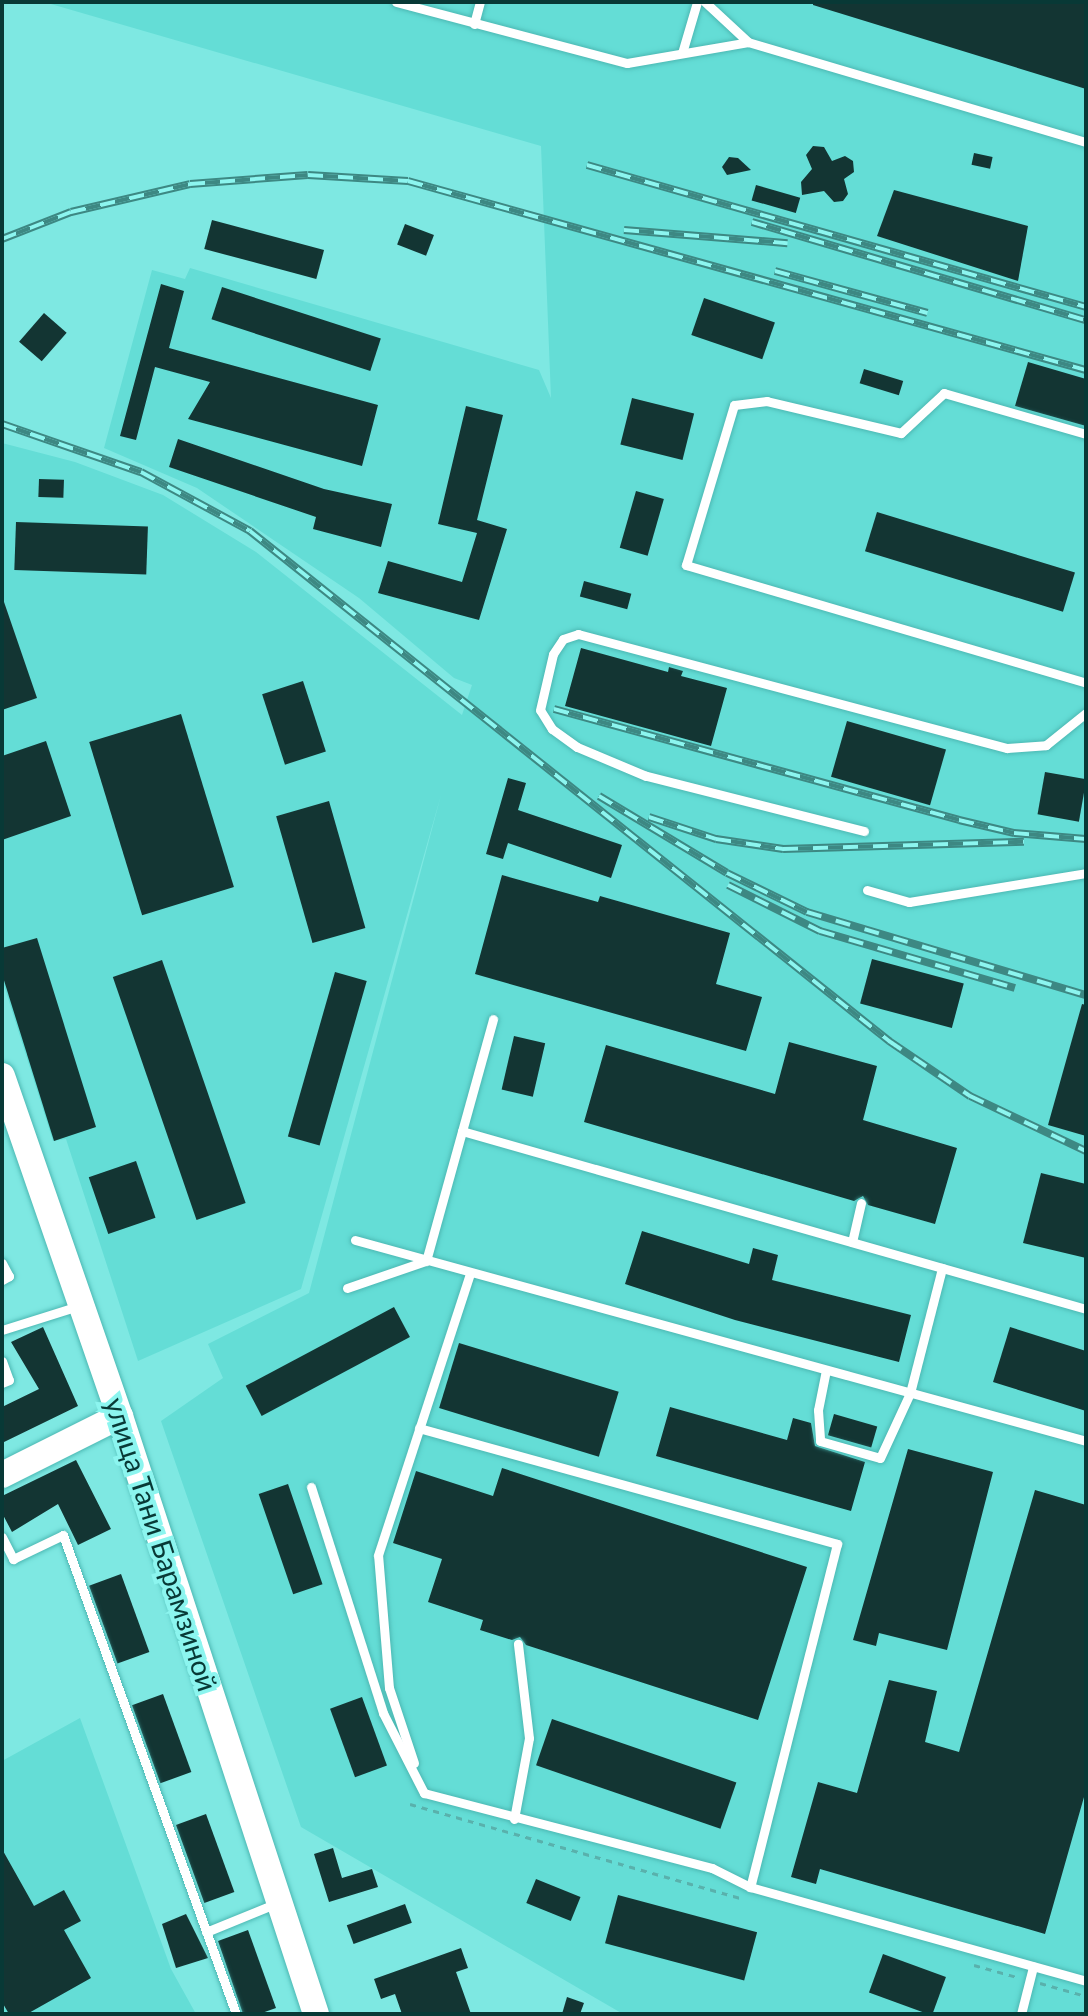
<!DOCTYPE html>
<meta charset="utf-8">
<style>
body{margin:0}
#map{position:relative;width:1088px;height:2016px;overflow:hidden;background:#7ee8e2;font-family:Lato,sans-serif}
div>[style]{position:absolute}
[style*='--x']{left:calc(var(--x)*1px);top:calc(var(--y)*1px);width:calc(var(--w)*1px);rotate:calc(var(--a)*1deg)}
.built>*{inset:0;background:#64ddd6}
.building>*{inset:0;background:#133533;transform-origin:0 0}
.path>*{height:3px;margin-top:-1.5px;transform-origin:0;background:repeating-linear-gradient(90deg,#59b1ac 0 6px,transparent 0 12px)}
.roads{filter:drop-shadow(0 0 2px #4cb8b3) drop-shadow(0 0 2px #4cb8b3)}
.lane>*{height:9px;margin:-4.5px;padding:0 4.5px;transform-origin:4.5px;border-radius:4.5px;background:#fff}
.secondary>*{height:26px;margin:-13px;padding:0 13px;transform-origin:13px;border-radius:13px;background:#fff}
.rail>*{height:8px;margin-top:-4px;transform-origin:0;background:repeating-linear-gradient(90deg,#8cf5ef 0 15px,#3d8883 0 30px);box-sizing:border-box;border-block:2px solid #3d8883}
span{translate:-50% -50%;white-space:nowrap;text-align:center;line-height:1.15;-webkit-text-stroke:8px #8cf5ef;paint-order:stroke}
.street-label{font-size:28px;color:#083936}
.frame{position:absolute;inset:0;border:4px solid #083936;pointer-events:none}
</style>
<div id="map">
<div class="built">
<div style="clip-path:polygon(44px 2px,1086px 2px,1086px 2014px,623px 2014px,301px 1827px,161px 1421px,223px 1378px,208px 1344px,309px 1293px,441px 795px,301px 1289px,138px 1361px,66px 1139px,53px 1141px,2px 979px,2px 443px,75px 462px,163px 495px,256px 552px,462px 715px,472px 685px,454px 678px,359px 598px,197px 488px,104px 448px,152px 270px,185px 279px,190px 268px,539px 370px,551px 398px,541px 146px)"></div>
<div style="clip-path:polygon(80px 1718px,171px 1969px,196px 2014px,2px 2014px,2px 1761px)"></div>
</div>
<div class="building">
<div style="clip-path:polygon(813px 2px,1086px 2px,1086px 89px,813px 5px)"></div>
<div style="clip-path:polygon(813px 146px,824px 147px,832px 161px,845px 156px,853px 161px,854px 172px,844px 179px,848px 194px,843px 201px,834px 202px,824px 191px,802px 195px,801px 182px,812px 169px,806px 155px)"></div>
<div style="left:974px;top:153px;width:19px;height:12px;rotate:12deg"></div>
<div style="clip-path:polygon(729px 157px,738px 158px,751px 170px,727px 175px,722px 167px)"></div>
<div style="left:756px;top:185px;width:46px;height:16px;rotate:16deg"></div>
<div style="clip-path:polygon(894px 190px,1028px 226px,1018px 281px,877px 236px)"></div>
<div style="left:212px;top:220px;width:116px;height:30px;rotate:15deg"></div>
<div style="left:405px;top:224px;width:31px;height:22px;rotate:21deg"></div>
<div style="clip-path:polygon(161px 284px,184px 291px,169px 348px,378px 405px,362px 466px,188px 419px,210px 382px,155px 367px,136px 440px,120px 436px)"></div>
<div style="left:222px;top:287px;width:167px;height:34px;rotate:18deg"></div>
<div style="left:704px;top:298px;width:75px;height:39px;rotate:19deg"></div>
<div style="left:44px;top:313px;width:30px;height:38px;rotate:41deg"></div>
<div style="clip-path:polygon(1028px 362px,1086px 379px,1086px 426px,1015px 406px)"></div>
<div style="left:864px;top:369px;width:41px;height:15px;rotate:17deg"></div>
<div style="left:632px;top:398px;width:64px;height:48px;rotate:14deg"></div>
<div style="clip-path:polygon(466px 406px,503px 415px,477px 520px,507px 529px,479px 620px,378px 593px,388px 561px,462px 582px,477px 533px,438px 524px)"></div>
<div style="clip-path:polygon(178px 439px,324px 489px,392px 504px,381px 547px,313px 529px,316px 517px,169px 467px)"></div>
<div style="left:39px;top:479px;width:25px;height:18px;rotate:2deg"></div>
<div style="left:636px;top:491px;width:29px;height:59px;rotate:16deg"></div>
<div style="left:877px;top:512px;width:207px;height:41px;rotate:17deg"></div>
<div style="left:16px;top:522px;width:132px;height:48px;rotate:2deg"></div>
<div style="left:584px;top:581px;width:49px;height:16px;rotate:15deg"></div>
<div style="clip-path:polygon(4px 602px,37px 698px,2px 710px,2px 603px)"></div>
<div style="clip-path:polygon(581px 648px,668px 672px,669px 667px,683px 671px,681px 676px,727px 688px,711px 746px,565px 706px)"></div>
<div style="left:303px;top:681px;width:74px;height:43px;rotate:72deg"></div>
<div style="left:181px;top:714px;width:181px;height:96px;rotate:73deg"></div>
<div style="left:847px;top:721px;width:103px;height:58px;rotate:16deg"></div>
<div style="clip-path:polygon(46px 741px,71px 816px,2px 840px,2px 756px)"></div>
<div style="left:1045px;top:772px;width:42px;height:43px;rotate:10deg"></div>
<div style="clip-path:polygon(508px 778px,526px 783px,518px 810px,622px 845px,611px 878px,508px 843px,503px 859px,486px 854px)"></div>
<div style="left:329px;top:801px;width:132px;height:55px;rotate:74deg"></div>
<div style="clip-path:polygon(502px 875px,598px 902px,600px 896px,730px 933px,716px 984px,762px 997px,746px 1051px,475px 974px)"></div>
<div style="clip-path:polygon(37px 938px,96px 1127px,54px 1141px,2px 974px,2px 948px)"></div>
<div style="left:872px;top:959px;width:95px;height:46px;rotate:15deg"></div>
<div style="left:162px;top:960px;width:257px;height:52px;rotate:71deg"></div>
<div style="left:335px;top:972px;width:33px;height:171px;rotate:16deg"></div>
<div style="clip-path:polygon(1082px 1004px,1086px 1005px,1086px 1136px,1048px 1125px)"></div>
<div style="left:514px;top:1036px;width:32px;height:55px;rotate:13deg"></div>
<div style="clip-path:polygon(789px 1042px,877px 1066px,863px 1120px,957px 1148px,935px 1224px,868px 1205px,863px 1196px,854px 1201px,584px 1122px,606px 1045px,775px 1094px)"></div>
<div style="left:136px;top:1161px;width:60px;height:50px;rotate:71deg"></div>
<div style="clip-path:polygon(1041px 1173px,1086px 1184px,1086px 1258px,1023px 1243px)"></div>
<div style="clip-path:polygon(642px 1231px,749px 1264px,753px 1248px,778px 1255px,772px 1280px,911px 1315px,899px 1362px,735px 1320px,625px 1284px)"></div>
<div style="left:394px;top:1307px;width:34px;height:168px;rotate:62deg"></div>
<div style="clip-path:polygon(43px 1327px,78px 1406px,2px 1443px,2px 1407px,39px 1389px,11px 1342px)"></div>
<div style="clip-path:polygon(1010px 1327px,1086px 1351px,1086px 1411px,993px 1382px)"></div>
<div style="left:459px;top:1343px;width:167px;height:68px;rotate:17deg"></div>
<div style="clip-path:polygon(670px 1407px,787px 1440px,793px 1418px,811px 1423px,815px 1446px,865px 1462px,851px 1511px,656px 1456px)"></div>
<div style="left:834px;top:1414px;width:45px;height:22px;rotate:16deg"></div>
<div style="clip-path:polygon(908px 1449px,993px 1472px,947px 1650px,879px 1633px,876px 1646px,853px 1640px)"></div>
<div style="clip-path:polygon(76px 1460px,111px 1529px,78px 1545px,58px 1504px,12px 1532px,2px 1513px,2px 1496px)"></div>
<div style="clip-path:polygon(502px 1468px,807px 1567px,758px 1720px,526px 1645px,520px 1637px,512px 1640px,480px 1630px,483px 1620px,428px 1602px,442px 1559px,393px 1543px,416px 1471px,493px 1496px)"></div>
<div style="left:288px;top:1484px;width:106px;height:31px;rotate:71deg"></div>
<div style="clip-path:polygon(1035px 1490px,1086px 1505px,1086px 1790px,1045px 1934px,820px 1869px,816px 1884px,791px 1877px,818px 1782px,857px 1793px,889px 1680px,937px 1691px,925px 1742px,959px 1752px)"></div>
<div style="left:121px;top:1574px;width:83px;height:34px;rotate:70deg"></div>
<div style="left:163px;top:1694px;width:83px;height:33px;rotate:70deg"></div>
<div style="left:362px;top:1697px;width:73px;height:34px;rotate:70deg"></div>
<div style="left:552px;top:1719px;width:195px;height:49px;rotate:19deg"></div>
<div style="left:206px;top:1814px;width:83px;height:32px;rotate:70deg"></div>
<div style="clip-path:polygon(333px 1848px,342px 1878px,372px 1869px,378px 1887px,329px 1902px,314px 1854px)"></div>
<div style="clip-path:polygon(2px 1849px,34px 1906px,64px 1890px,81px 1921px,64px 1930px,91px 1978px,27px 2014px,9px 2014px,2px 2002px)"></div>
<div style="left:536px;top:1879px;width:48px;height:26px;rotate:22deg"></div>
<div style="left:618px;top:1895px;width:144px;height:50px;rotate:15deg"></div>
<div style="left:405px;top:1904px;width:20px;height:62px;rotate:70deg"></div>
<div style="clip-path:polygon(186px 1914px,208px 1958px,176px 1968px,162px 1924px)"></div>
<div style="clip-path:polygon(248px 1930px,276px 2008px,259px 2014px,243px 2014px,218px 1941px)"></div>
<div style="clip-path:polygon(461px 1948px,468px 1968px,456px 1972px,471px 2014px,402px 2014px,395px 1994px,381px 1999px,374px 1979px)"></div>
<div style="left:883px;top:1954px;width:67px;height:41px;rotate:20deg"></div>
<div style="clip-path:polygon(567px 1997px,584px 2003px,580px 2014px,562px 2014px)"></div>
</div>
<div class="path">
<div style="--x:410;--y:1804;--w:347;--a:15.9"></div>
<div style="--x:974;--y:1965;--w:45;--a:15.6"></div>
<div style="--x:1040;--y:1983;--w:48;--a:15.8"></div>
</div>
<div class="roads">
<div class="lane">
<div style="--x:396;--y:2;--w:239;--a:14.8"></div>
<div style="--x:627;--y:63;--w:123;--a:-9.8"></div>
<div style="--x:748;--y:42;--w:352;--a:16.5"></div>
<div style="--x:705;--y:2;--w:59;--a:42.9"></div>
<div style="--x:474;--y:24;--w:23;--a:-75"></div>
<div style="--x:682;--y:53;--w:53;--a:-73.6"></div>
<div style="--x:1086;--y:434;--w:148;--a:-163.9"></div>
<div style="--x:944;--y:393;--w:59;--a:137.1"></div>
<div style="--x:901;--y:433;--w:138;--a:-166.6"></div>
<div style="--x:767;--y:401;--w:33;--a:173"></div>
<div style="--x:734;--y:405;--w:167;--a:106.7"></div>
<div style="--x:686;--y:565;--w:417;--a:16.4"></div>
<div style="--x:864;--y:831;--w:225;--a:-165.8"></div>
<div style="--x:646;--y:776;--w:75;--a:-157.2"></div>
<div style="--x:577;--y:747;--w:31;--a:-144"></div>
<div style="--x:552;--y:729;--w:22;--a:-122"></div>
<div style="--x:540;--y:710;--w:57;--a:-76.9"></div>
<div style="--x:553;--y:654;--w:18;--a:-56"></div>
<div style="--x:563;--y:639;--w:16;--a:-18"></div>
<div style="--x:578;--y:634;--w:444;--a:14.9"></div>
<div style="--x:1007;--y:748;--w:39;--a:-4"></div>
<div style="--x:1046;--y:745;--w:51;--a:-38.7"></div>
<div style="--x:867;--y:890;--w:44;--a:15.9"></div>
<div style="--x:909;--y:902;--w:179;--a:-9.3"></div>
<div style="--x:462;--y:1131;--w:649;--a:15.92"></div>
<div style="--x:355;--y:1240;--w:758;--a:15.37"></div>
<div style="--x:852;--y:1242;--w:40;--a:-77"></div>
<div style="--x:2;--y:1263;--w:15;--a:62"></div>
<div style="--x:9;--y:1276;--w:8;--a:150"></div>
<div style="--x:347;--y:1288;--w:83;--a:-18.9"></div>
<div style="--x:426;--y:1261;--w:251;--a:-74.5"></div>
<div style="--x:2;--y:1330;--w:80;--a:-17.5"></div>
<div style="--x:2;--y:1361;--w:20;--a:70"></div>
<div style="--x:9;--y:1380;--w:8;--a:157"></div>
<div style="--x:826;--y:1370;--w:41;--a:101.3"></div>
<div style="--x:818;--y:1410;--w:31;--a:86"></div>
<div style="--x:820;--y:1441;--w:62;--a:15.8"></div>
<div style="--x:880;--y:1458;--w:72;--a:-65.2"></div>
<div style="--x:910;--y:1393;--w:129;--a:-75.6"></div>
<div style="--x:419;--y:1428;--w:434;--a:15.5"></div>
<div style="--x:837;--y:1544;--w:354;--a:104.2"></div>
<div style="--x:311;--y:1487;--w:237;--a:72.3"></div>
<div style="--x:383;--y:1713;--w:90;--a:62.9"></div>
<div style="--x:424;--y:1793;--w:298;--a:14.6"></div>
<div style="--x:712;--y:1868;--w:42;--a:26.6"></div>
<div style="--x:750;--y:1887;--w:349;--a:15.6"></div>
<div style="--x:2;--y:1537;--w:25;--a:63"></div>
<div style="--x:13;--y:1559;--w:55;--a:-25.6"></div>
<div style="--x:63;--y:1535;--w:509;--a:70.14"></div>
<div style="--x:414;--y:1763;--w:79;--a:-108.4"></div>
<div style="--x:389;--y:1688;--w:133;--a:-94.7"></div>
<div style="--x:378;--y:1555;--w:297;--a:-71.9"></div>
<div style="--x:514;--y:1819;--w:82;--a:-79.5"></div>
<div style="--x:529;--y:1738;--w:95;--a:-96.7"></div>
<div style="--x:206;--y:1932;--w:77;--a:-22.2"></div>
<div style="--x:1021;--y:2014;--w:49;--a:-75.7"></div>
</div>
<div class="secondary">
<div style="--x:2;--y:1076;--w:360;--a:70.9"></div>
<div style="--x:120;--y:1416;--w:629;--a:71.85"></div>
<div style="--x:2;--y:1475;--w:132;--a:-26.6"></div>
</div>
</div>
<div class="rail">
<div style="--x:587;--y:165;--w:519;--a:15.88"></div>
<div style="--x:752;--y:222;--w:348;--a:16.4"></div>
<div style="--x:624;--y:230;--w:164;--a:4.6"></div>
<div style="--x:2;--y:239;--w:74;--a:-21.4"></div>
<div style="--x:71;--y:212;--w:122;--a:-13.2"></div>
<div style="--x:190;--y:184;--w:118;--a:-4.4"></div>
<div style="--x:308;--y:175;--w:100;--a:3.4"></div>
<div style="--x:408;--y:181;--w:704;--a:15.58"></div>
<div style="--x:775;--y:271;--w:158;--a:15.4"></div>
<div style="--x:2;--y:424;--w:147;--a:19.1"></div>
<div style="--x:141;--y:472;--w:124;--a:28.4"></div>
<div style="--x:250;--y:531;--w:818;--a:38.59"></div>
<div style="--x:889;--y:1041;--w:98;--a:34.2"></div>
<div style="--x:970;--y:1096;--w:128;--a:25.4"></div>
<div style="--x:554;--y:709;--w:420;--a:15.3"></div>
<div style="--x:959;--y:820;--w:57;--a:13.3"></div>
<div style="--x:1014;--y:833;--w:72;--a:4.8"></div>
<div style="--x:599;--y:796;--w:149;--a:31"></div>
<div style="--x:727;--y:873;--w:89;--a:26"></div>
<div style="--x:807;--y:912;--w:291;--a:16.6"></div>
<div style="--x:649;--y:817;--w:71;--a:18.2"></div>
<div style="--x:716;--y:839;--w:68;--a:8.5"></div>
<div style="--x:783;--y:849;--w:241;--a:-1.7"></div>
<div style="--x:728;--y:885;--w:103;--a:26.6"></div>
<div style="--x:820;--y:931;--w:203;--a:16.3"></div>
</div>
<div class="street-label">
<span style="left:162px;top:1544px;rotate:72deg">улица Тани Барамзиной</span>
</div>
<div class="frame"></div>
</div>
